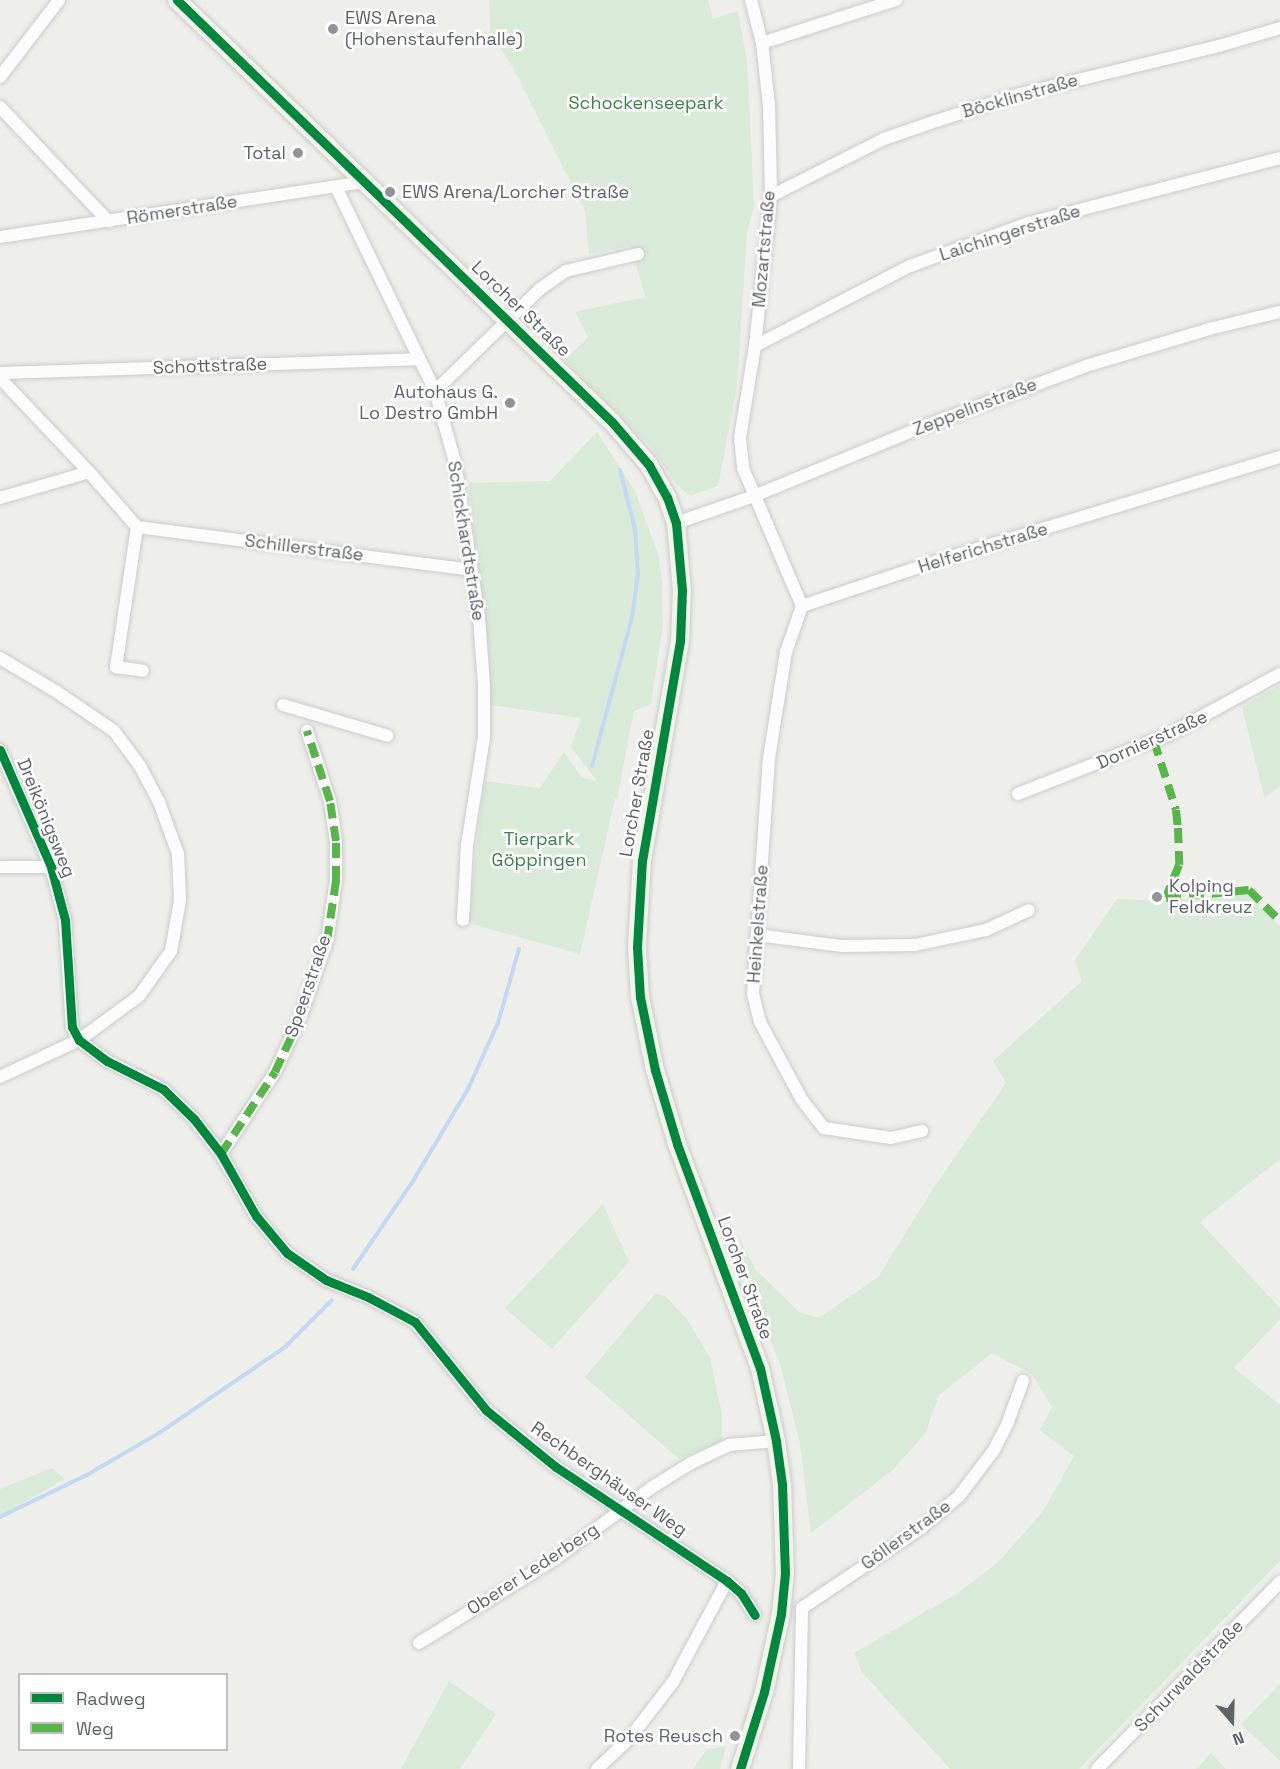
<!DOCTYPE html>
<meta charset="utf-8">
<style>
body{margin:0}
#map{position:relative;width:1280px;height:1769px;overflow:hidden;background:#eeeeea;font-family:"Space Grotesk",sans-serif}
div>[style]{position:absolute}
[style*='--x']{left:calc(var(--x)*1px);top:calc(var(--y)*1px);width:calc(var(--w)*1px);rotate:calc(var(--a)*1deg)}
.green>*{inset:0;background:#d9ead9}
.stream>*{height:4px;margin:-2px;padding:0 2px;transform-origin:2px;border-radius:2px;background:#c2d8f5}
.roads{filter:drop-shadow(0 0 2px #cbcccc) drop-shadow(0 0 2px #cbcccc)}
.street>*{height:12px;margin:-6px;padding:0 6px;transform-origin:6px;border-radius:6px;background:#fcfcfc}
.primary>*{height:18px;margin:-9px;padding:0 9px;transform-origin:9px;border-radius:9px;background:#f3f3ea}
.quiet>*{height:8px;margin-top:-4px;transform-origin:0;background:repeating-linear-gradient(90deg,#58b549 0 15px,transparent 0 23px)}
.cycleway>*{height:9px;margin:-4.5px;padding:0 4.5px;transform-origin:4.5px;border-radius:4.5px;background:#00873e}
.dots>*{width:16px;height:16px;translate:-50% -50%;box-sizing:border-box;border:3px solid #fff;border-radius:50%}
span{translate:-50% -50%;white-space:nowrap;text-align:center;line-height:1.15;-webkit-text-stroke:5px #fff;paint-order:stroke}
.poi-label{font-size:18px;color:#5f6267}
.left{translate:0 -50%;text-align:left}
.right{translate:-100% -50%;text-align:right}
.street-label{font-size:18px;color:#5f6267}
.park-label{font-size:18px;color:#3b8249}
.legend{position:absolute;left:18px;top:1673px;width:210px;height:78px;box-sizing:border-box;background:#fff;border:2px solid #bfc0c2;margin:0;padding:8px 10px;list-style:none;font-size:18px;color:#5f6267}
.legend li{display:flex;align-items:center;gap:12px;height:30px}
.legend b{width:30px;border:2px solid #bfc0c2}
.north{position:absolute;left:1202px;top:1691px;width:60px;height:60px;-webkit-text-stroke:4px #fff;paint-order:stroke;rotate:160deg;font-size:16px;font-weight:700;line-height:24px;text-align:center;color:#5f6267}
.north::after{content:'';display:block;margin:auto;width:21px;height:27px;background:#5f6267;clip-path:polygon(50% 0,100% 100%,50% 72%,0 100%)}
</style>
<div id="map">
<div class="green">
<div style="clip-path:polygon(489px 0,708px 0,713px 19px,738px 11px,747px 61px,754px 206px,747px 233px,737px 386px,718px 486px,690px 496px,676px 484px,651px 447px,565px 360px,588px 337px,575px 312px,645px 297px,631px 246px,589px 254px,585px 211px,512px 66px,490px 32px)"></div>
<div style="clip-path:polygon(597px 432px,635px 491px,658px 554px,662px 582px,663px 625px,651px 704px,634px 711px,617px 799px,615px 798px,580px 954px,468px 923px,484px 781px,540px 788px,564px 752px,582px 778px,597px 781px,571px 747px,581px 718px,491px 705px,469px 483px,550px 481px)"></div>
<div style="clip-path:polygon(1280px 685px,1280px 787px,1264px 797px,1242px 707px)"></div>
<div style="clip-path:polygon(1247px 893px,1280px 926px,1280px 1159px,1200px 1222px,1280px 1308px,1280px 1319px,1234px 1368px,1280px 1405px,1280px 1561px,1079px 1769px,950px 1769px,862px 1672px,854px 1653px,958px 1593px,997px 1563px,1042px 1513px,1074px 1456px,1040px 1430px,1052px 1407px,1032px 1374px,992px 1353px,939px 1395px,926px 1432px,894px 1469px,811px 1533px,800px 1444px,781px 1367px,750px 1287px,738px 1234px,755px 1269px,799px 1312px,819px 1318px,878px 1277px,933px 1189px,1006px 1083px,993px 1061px,1082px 981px,1075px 960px,1117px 899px,1166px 901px)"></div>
<div style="clip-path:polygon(603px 1204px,629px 1262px,552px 1349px,505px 1308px)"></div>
<div style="clip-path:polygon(655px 1294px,665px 1296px,687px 1319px,710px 1358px,722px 1414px,722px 1441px,679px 1459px,585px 1377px)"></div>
<div style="clip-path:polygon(52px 1468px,65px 1479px,0 1516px,0 1489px)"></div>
<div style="clip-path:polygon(449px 1681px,496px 1714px,460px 1769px,401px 1769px)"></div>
<div style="clip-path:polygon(1280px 1684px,1280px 1761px,1241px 1724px)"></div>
<div style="clip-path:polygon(726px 1746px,720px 1769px,693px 1769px,707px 1749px)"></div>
<div style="clip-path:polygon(1211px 1753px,1226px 1769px,1196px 1769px)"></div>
</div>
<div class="stream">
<div style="--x:592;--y:766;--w:153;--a:-74.9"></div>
<div style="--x:632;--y:618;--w:44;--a:-82.2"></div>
<div style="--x:638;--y:574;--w:45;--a:-93.8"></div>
<div style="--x:635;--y:529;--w:61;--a:-104.3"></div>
<div style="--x:353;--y:1269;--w:107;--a:-55.7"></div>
<div style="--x:413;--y:1181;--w:107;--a:-59.1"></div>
<div style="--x:468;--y:1089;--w:72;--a:-65.6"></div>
<div style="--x:498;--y:1023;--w:77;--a:-74.2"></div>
<div style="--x:0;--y:1517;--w:97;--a:-25.8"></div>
<div style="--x:87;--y:1475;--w:83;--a:-30.3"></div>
<div style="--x:159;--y:1433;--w:153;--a:-34.3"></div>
<div style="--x:285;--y:1347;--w:66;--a:-45"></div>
</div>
<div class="roads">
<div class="street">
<div style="--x:751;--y:0;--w:44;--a:75.7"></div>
<div style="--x:762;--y:43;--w:62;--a:83.6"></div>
<div style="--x:769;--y:105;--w:91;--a:88.7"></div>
<div style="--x:771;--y:196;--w:151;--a:96.1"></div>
<div style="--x:755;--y:346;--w:93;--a:99.3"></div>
<div style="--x:740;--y:438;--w:30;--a:84"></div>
<div style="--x:743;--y:468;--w:150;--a:66.9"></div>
<div style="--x:802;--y:606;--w:142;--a:-18.4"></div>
<div style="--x:937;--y:561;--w:358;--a:-16.9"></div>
<div style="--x:762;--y:43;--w:141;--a:-17.8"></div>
<div style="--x:0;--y:77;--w:97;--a:-52.5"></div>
<div style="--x:0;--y:107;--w:158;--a:46.5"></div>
<div style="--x:336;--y:187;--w:227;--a:64.1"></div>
<div style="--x:435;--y:391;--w:74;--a:74.3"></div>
<div style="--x:455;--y:462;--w:157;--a:81.2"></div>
<div style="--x:479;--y:617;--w:68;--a:85.8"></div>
<div style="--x:484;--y:685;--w:52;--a:90"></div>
<div style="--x:484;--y:737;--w:109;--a:98.9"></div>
<div style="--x:467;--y:845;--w:75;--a:93.1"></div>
<div style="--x:771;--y:196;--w:127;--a:-26.8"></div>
<div style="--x:884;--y:139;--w:55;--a:-19.1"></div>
<div style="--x:936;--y:121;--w:88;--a:-17.8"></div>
<div style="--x:1020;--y:94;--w:205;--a:-13.6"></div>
<div style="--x:1219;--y:46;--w:64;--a:-16.4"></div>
<div style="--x:0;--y:237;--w:368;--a:-8.6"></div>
<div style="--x:755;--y:346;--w:174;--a:-27.3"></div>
<div style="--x:910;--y:266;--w:127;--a:-19.9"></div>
<div style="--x:1029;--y:223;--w:259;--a:-14.5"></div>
<div style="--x:0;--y:373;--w:419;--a:-1.9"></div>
<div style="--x:0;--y:378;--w:129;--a:46.6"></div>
<div style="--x:89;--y:472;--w:73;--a:48.9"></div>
<div style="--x:137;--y:527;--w:337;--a:7.3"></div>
<div style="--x:435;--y:391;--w:146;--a:-44.2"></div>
<div style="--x:540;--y:289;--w:32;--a:-35"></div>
<div style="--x:566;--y:271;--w:74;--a:-13.3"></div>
<div style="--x:0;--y:498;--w:93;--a:-16.3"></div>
<div style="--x:676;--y:523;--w:83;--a:-19.1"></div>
<div style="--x:754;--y:496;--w:185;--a:-22.3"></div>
<div style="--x:925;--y:426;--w:172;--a:-20.4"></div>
<div style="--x:1086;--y:366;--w:128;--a:-16.7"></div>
<div style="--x:1209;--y:329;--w:73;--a:-13.5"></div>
<div style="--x:137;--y:527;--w:142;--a:98.5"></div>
<div style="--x:116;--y:667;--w:27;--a:8"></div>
<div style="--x:802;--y:606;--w:49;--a:109.2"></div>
<div style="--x:786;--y:652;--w:107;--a:99.1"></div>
<div style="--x:769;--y:758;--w:237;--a:93.9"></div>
<div style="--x:753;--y:994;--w:29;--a:76"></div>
<div style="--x:760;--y:1022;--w:89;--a:61.7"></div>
<div style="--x:802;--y:1100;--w:36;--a:52"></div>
<div style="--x:824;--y:1128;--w:68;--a:8.5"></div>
<div style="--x:891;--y:1138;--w:32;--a:-13"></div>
<div style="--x:0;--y:658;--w:66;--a:30.8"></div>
<div style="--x:57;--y:692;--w:69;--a:34.4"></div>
<div style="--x:114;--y:731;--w:44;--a:53.4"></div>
<div style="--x:140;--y:766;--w:41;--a:62.2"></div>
<div style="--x:159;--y:802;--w:55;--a:69.9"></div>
<div style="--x:178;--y:854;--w:46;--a:87.5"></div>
<div style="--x:180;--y:900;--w:52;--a:100"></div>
<div style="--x:171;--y:951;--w:55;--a:125.4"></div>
<div style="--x:139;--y:996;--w:74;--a:143.7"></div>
<div style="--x:79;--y:1040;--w:87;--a:154.9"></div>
<div style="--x:283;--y:705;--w:109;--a:16.4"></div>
<div style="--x:0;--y:750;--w:128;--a:66.4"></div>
<div style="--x:51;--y:867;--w:55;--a:75.2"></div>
<div style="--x:65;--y:920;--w:107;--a:86.3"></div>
<div style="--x:72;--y:1027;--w:15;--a:62"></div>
<div style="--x:79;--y:1040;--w:35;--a:37"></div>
<div style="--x:107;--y:1061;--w:63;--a:26.6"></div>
<div style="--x:163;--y:1089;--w:43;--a:44.1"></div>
<div style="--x:194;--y:1119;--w:44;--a:52.4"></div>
<div style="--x:221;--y:1154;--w:71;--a:60.6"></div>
<div style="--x:256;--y:1216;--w:48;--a:50"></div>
<div style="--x:287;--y:1253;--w:47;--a:34.7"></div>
<div style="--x:326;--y:1280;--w:45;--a:22"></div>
<div style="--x:368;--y:1297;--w:53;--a:28"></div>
<div style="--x:415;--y:1322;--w:113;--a:51.1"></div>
<div style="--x:486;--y:1410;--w:90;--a:39.2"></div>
<div style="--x:556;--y:1467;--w:206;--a:33.7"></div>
<div style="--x:727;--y:1581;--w:18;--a:41"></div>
<div style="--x:741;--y:1593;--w:26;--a:58"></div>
<div style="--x:1018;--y:794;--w:161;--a:-21.5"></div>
<div style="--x:1168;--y:735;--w:128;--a:-28.6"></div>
<div style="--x:0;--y:867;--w:51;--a:0"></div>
<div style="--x:757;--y:935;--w:86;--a:7.4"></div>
<div style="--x:842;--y:946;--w:73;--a:-0.8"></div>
<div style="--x:915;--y:945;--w:73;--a:-11.9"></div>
<div style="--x:986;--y:930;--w:47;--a:-24.9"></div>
<div style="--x:221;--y:1154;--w:98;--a:-56.6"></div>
<div style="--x:275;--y:1072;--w:62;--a:-65.1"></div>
<div style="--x:301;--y:1016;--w:79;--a:-70.9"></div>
<div style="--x:327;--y:941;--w:61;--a:-81.5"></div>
<div style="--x:336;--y:881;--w:40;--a:-90"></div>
<div style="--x:336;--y:841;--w:40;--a:-98.5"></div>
<div style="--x:330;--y:801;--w:74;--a:-108.2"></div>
<div style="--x:419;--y:1643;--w:160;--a:-31.7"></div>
<div style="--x:555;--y:1559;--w:119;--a:-36.5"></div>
<div style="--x:651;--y:1488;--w:47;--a:-32"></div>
<div style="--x:691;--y:1463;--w:42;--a:-25.3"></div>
<div style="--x:729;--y:1445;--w:47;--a:-4.9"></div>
<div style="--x:597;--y:1769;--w:44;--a:-43.2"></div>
<div style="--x:629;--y:1739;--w:72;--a:-52.3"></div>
<div style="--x:673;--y:1682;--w:115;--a:-61.9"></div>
<div style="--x:799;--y:1769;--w:161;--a:-88.9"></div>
<div style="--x:802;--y:1608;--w:143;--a:-33.9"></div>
<div style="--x:921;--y:1528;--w:50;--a:-40.1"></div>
<div style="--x:959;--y:1496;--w:58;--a:-52.7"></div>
<div style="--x:994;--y:1450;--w:31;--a:-63"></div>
<div style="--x:1008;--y:1422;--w:44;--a:-69.9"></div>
<div style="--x:1097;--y:1769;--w:262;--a:-45.6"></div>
</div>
<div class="primary">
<div style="--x:177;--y:0;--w:606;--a:44.13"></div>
<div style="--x:612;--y:422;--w:57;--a:49.3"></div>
<div style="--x:649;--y:465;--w:37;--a:61"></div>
<div style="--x:667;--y:497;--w:28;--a:71"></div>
<div style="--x:676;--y:523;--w:67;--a:84.9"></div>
<div style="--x:682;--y:590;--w:51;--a:92.2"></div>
<div style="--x:680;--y:641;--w:222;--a:99.8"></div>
<div style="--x:642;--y:860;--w:87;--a:93.3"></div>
<div style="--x:637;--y:947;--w:50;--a:86.6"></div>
<div style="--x:640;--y:997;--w:75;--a:78.4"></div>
<div style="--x:655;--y:1070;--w:77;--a:73.4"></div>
<div style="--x:677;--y:1144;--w:239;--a:69.7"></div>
<div style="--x:760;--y:1368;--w:75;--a:77.6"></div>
<div style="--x:776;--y:1441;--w:43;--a:82.1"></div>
<div style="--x:782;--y:1484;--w:89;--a:88.1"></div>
<div style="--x:785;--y:1573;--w:41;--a:95.6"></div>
<div style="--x:781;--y:1614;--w:80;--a:102.3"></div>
<div style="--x:764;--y:1692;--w:81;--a:107.3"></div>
</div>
</div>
<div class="quiet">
<div style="--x:1154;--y:741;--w:72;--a:72.3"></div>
<div style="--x:1176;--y:810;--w:18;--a:84"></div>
<div style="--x:1178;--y:828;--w:37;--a:88"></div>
<div style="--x:1179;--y:865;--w:35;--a:112"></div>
<div style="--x:1166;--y:898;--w:83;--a:-5.5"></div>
<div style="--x:1249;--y:890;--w:44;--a:45"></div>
<div style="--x:221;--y:1154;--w:98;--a:-56.6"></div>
<div style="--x:275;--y:1072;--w:62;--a:-65.1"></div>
<div style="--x:301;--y:1016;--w:79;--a:-70.9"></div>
<div style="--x:327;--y:941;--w:61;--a:-81.5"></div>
<div style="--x:336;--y:881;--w:40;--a:-90"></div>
<div style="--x:336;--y:841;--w:40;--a:-98.5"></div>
<div style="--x:330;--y:801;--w:74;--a:-108.2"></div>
</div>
<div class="cycleway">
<div style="--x:177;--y:0;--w:606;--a:44.13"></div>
<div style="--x:612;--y:422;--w:57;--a:49.3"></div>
<div style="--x:649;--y:465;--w:37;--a:61"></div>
<div style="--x:667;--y:497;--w:28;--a:71"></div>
<div style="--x:676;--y:523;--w:67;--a:84.9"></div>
<div style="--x:682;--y:590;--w:51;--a:92.2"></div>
<div style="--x:680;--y:641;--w:222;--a:99.8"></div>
<div style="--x:642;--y:860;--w:87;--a:93.3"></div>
<div style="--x:637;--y:947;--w:50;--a:86.6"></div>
<div style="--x:640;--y:997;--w:75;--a:78.4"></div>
<div style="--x:655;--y:1070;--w:77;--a:73.4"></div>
<div style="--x:677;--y:1144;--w:239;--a:69.7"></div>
<div style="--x:760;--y:1368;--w:75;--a:77.6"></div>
<div style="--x:776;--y:1441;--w:43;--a:82.1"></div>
<div style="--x:782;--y:1484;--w:89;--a:88.1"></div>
<div style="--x:785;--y:1573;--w:41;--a:95.6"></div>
<div style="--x:781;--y:1614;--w:80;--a:102.3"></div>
<div style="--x:764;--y:1692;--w:81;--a:107.3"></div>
<div style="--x:0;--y:750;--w:128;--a:66.4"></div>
<div style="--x:51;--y:867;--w:55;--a:75.2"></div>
<div style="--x:65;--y:920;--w:107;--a:86.3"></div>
<div style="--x:72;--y:1027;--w:15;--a:62"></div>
<div style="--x:79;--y:1040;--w:35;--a:37"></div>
<div style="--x:107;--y:1061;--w:63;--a:26.6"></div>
<div style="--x:163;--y:1089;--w:43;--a:44.1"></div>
<div style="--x:194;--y:1119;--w:44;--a:52.4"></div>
<div style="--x:221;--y:1154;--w:71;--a:60.6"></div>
<div style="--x:256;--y:1216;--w:48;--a:50"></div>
<div style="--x:287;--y:1253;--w:47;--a:34.7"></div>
<div style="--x:326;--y:1280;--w:45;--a:22"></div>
<div style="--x:368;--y:1297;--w:53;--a:28"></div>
<div style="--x:415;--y:1322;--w:113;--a:51.1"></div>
<div style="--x:486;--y:1410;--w:90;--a:39.2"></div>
<div style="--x:556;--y:1467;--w:206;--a:33.7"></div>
<div style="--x:727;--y:1581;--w:18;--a:41"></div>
<div style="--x:741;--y:1593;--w:26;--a:58"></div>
</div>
<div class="dots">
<div style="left:333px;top:29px;background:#919395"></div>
<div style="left:298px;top:153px;background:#919395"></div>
<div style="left:390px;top:192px;background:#919395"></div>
<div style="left:510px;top:403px;background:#919395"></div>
<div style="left:1157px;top:897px;background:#919395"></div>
<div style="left:735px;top:1736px;background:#919395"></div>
</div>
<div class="poi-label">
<span class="left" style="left:345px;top:29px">EWS Arena<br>(Hohenstaufenhalle)</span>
<span class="right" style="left:286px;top:153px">Total</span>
<span class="left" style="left:402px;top:192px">EWS Arena/Lorcher Straße</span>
<span class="right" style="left:498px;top:403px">Autohaus G.<br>Lo Destro GmbH</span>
<span class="left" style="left:1169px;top:897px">Kolping<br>Feldkreuz</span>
<span class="right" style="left:723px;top:1736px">Rotes Reusch</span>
</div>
<div class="street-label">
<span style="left:1020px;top:96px;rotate:-16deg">Böcklinstraße</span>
<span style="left:182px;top:210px;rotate:-9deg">Römerstraße</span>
<span style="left:1010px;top:233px;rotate:-18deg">Laichingerstraße</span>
<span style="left:764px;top:249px;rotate:-85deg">Mozartstraße</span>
<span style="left:521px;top:309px;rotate:44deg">Lorcher Straße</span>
<span style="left:210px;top:366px;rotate:-2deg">Schottstraße</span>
<span style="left:975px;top:407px;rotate:-21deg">Zeppelinstraße</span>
<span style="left:466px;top:541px;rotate:81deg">Schickhardtstraße</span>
<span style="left:304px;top:548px;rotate:7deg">Schillerstraße</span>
<span style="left:983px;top:548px;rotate:-17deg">Helferichstraße</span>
<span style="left:1152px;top:740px;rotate:-24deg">Dornierstraße</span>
<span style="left:637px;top:793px;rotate:-80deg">Lorcher Straße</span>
<span style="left:46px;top:818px;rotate:68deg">Dreikönigsweg</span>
<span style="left:758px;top:924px;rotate:-86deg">Heinkelstraße</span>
<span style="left:308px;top:986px;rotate:-71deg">Speerstraße</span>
<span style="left:745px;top:1278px;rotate:70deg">Lorcher Straße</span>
<span style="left:609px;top:1479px;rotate:35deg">Rechberghäuser Weg</span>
<span style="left:906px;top:1535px;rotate:-36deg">Göllerstraße</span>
<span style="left:533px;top:1569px;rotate:-33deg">Oberer Lederberg</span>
<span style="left:1189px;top:1676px;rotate:-46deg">Schurwaldstraße</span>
</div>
<div class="park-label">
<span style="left:646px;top:103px">Schockenseepark</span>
<span style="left:539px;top:850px">Tierpark<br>Göppingen</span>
</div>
<ul class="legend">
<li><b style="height:8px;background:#00873e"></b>Radweg</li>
<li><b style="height:8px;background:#58b549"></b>Weg</li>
</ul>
<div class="north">N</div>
</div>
